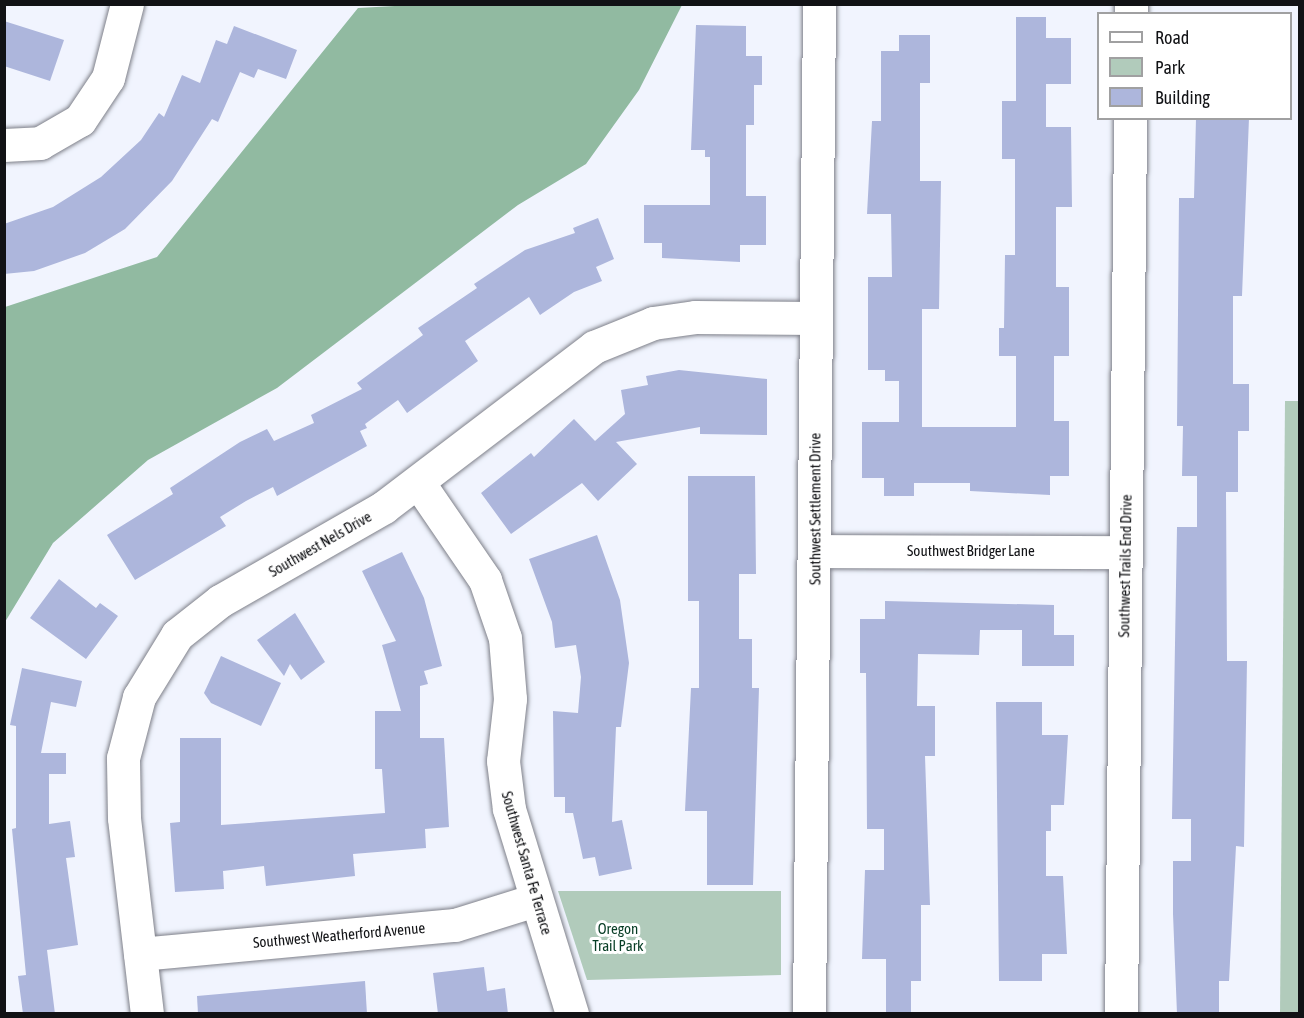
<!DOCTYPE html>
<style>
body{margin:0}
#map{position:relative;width:1304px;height:1018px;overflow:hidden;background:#f1f4fe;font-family:"Asap Condensed",sans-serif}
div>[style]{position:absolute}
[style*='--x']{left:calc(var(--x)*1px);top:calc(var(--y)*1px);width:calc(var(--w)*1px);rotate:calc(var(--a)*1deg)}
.green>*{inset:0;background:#b1cbbb}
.forest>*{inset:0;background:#91baa1}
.building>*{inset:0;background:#adb6dc}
.roads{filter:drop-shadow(0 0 2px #7e8089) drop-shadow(0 0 2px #7e8089)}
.minor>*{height:33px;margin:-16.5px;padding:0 16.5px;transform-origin:16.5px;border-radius:16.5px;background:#fff}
span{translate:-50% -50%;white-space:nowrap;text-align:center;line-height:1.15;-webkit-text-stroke:6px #fff;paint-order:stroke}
.street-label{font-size:15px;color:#111215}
.park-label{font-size:15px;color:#073d25}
.frame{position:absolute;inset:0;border:6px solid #111215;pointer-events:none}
.legend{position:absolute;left:1097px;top:12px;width:195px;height:108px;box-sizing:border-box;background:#fff;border:2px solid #a0a0a1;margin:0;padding:8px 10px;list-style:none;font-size:18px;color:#111215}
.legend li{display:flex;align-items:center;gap:12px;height:30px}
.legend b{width:30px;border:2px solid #a0a0a1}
</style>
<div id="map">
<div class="green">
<div style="clip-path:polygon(1285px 401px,1300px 401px,1299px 1014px,1280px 1013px)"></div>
<div style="clip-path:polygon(558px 891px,781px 891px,781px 975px,587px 980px)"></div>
</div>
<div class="forest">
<div style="clip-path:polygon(431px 4px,682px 5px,639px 90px,586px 164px,518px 205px,277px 388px,148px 460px,53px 543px,5px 622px,5px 307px,157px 257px,358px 8px)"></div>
</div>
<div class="building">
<div style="clip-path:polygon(1016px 17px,1046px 17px,1046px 38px,1071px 38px,1071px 84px,1046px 84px,1046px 127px,1071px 127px,1072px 207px,1056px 207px,1056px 287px,1069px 287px,1069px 356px,1054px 356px,1054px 421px,1069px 421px,1069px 476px,1050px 476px,1050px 495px,970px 491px,970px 483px,914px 483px,914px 496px,884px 496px,884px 478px,862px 478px,862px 422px,899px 422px,899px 381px,885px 381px,885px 370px,868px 370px,868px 277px,892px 277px,891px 214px,867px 214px,872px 121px,881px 121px,881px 51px,899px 51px,899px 35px,930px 35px,930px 83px,920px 83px,920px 181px,941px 181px,939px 309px,922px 309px,922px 427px,1016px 427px,1016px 356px,999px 356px,999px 328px,1004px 328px,1005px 255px,1015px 255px,1015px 159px,1002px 159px,1002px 101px,1016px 101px)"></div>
<div style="clip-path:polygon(4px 21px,64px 40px,50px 81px,4px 66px)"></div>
<div style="clip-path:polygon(696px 25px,746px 26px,746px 56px,762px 56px,762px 85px,754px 85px,754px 125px,746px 125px,746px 196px,766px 196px,766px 245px,740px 245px,740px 262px,662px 258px,662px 243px,644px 243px,644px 205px,710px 205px,710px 157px,705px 157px,705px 150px,691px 150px)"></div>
<div style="clip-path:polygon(234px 26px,297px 50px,286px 79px,258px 69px,254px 78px,240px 72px,218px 122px,212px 119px,172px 181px,125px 229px,85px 253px,34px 271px,4px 274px,4px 224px,53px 207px,101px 177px,141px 140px,159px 113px,164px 117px,182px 75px,200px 83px,216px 40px,227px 44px)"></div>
<div style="clip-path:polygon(1196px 118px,1249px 118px,1242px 296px,1233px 296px,1233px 384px,1249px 384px,1249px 431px,1238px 431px,1238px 492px,1226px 492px,1227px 661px,1247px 661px,1244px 847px,1236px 846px,1229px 981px,1219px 981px,1219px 1014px,1177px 1014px,1173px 914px,1173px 861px,1191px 861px,1191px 819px,1172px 819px,1177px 527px,1197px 527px,1197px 476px,1182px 476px,1183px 426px,1177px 426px,1179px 198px,1194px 198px)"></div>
<div style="clip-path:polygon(598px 218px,614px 259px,596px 267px,602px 281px,574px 292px,540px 315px,529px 297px,465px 341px,478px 361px,407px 413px,398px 400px,365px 424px,367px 428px,360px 431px,367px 446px,277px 496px,273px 487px,246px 501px,220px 517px,226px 526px,135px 580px,107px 535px,173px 494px,170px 488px,240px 442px,267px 429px,274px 441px,314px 423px,311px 415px,362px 389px,357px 383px,423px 335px,418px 328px,477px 288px,474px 284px,525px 250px,575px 233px,573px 228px)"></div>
<div style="clip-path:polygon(679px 370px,767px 379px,767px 435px,700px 434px,700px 427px,616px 442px,637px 464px,598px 501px,582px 483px,511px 534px,481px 493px,531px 453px,534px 457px,574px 419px,595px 441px,625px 414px,621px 390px,648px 385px,646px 376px)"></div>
<div style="clip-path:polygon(688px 476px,755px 476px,756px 574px,739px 574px,739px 639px,752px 639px,752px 688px,759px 688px,753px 885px,707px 885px,707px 811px,685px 811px,691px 688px,699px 688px,699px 601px,688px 601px)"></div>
<div style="clip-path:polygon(597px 535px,620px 600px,629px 663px,621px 727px,616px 727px,612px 822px,622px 820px,632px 869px,599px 876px,595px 857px,583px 859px,573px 813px,565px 813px,565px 797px,554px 797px,553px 711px,578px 713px,581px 677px,576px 645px,555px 648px,552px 622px,529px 559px)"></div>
<div style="clip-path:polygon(402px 552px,424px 598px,442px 666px,424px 671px,428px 684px,420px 686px,420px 738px,444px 738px,449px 827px,425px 829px,426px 848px,353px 854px,355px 876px,266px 886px,264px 866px,223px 871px,224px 889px,175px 892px,170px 823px,180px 822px,180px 738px,221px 738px,221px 825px,385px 813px,382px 769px,375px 769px,375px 711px,401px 711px,382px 645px,396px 641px,362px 571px)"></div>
<div style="clip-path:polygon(59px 579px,96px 608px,100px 603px,118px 616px,86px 659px,30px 618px)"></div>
<div style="clip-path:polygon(885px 601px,1054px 605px,1054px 635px,1074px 635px,1074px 666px,1022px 666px,1022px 630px,980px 630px,979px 655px,918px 654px,917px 706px,935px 706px,935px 756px,925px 756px,930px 905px,921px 905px,921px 981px,911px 981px,911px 1014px,886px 1014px,886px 959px,862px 959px,865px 870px,884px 870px,884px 829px,867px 829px,866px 673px,860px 673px,860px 619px,885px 619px)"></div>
<div style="clip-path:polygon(295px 613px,325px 662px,301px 680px,290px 664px,284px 676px,257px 640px)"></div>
<div style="clip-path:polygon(221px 656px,281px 683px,261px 726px,211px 703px,204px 693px)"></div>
<div style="clip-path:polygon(22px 668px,82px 681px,76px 707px,51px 702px,41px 753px,66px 753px,66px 774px,49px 774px,49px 824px,70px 821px,75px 857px,66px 858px,78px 945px,47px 950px,55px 1014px,23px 1014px,18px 976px,26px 975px,12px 829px,16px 828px,16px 726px,10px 725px)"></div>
<div style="clip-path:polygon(996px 702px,1042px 702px,1042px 735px,1068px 735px,1064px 805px,1051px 805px,1051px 831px,1046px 831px,1046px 876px,1063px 876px,1067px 954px,1042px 954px,1042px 981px,999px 981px)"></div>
<div style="clip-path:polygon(484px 967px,487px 991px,505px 988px,508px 1014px,438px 1014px,433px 973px)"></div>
<div style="clip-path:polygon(365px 981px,367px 1014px,198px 1014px,197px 996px)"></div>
</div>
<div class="roads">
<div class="minor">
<div style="--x:1131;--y:14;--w:10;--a:-90"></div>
<div style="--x:4;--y:145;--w:36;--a:-3"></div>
<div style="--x:40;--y:143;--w:46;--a:-29.9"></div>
<div style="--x:80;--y:120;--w:50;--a:-56.3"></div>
<div style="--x:108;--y:78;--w:76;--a:-75.6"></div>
<div style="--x:418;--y:482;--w:119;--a:55.6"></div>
<div style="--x:485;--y:580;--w:61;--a:71"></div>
<div style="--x:505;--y:638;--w:61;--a:85.3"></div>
<div style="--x:510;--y:699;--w:62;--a:96.4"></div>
<div style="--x:503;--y:761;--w:48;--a:82.9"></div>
<div style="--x:509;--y:809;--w:214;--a:72.9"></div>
<div style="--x:816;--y:551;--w:309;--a:0.2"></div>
<div style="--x:140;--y:954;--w:316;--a:-5.3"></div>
<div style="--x:455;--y:925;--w:84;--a:-17.4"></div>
<div style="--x:147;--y:1014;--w:197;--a:-96.7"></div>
<div style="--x:124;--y:818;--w:60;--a:-91"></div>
<div style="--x:123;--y:758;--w:63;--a:-75.3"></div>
<div style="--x:139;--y:697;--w:73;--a:-58.5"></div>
<div style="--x:177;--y:635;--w:55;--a:-38.3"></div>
<div style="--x:220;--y:601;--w:189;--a:-29.8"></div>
<div style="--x:384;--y:507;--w:264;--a:-37.3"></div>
<div style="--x:594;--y:347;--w:64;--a:-22.1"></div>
<div style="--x:653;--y:323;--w:42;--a:-8.1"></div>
<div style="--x:695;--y:317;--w:120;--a:0.5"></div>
<div style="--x:809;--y:1014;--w:1010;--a:-89.43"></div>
<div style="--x:1121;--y:1014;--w:896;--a:-89.42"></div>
</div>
</div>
<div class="street-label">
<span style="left:815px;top:509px;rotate:-90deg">Southwest Settlement Drive</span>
<span style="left:320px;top:544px;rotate:-30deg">Southwest Nels Drive</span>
<span style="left:971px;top:551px">Southwest Bridger Lane</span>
<span style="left:1125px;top:566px;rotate:-89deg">Southwest Trails End Drive</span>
<span style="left:527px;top:863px;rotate:74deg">Southwest Santa Fe Terrace</span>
<span style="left:339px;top:935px;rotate:-5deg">Southwest Weatherford Avenue</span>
</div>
<div class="park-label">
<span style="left:618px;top:937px">Oregon<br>Trail Park</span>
</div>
<div class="frame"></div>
<ul class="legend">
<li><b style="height:8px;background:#fff"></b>Road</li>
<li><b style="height:16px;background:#b1cbbb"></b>Park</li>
<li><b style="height:16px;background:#adb6dc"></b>Building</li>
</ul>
</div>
